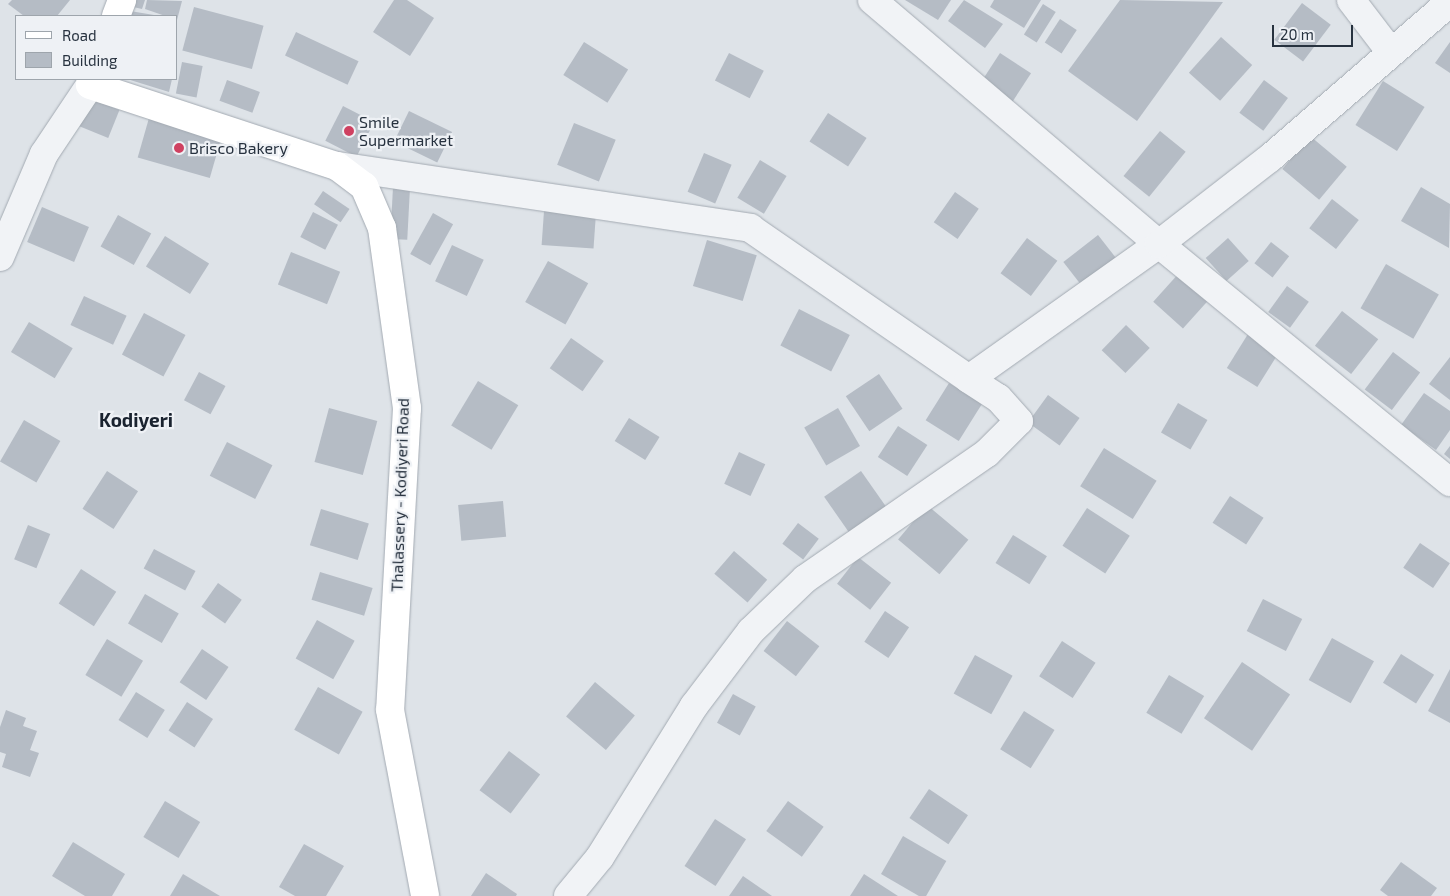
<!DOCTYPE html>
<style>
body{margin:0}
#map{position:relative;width:1450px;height:896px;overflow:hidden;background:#dee3e8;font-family:"Exo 2",sans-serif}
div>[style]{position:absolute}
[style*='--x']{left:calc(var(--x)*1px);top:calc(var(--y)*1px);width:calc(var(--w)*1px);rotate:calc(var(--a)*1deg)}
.building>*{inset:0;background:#b5bcc5;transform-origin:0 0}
.roads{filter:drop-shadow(0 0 1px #a3aab2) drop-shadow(0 0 1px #a3aab2)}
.minor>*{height:28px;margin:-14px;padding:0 14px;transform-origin:14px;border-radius:14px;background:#f1f3f6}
.major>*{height:28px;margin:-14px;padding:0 14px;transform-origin:14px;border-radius:14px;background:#fff}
.dots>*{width:14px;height:14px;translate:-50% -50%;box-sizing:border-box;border:2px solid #eef1f5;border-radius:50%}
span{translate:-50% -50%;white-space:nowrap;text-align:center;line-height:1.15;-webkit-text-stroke:4.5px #eef1f5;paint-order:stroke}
.poi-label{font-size:16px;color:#27323f}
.left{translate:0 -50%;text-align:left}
.street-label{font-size:16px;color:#27323f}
.quarter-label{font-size:19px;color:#1a232f;font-weight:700}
.legend{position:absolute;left:15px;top:15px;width:162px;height:65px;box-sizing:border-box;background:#eef1f5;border:1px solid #9ea5ac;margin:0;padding:6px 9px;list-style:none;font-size:15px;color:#27323f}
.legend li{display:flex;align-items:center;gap:10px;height:25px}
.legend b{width:25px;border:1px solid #9ea5ac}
.scale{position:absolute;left:1272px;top:25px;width:81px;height:22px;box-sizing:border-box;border:2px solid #27323f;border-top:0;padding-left:6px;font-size:15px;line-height:18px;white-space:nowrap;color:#27323f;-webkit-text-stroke:4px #eef1f5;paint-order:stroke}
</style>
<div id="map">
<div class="building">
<div style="clip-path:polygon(12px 0,70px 0,57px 16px,24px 16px,8px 4px)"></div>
<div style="clip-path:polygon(130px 0,145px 0,142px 9px,129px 6px)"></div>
<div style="clip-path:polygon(147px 0,182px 1px,177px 20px,145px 9px)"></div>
<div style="clip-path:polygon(394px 0,407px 0,434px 18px,410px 56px,373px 32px)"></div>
<div style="clip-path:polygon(905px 0,951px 0,938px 20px)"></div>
<div style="clip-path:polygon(964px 0,1003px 24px,985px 48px,948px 21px)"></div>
<div style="clip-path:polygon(994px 0,1041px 0,1024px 28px,990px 7px)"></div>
<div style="clip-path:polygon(1120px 0,1223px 2px,1137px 121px,1068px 71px)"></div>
<div style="left:1302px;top:3px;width:36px;height:46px;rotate:37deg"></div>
<div style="left:1043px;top:4px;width:15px;height:36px;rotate:32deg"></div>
<div style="left:194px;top:7px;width:72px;height:45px;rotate:15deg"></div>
<div style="clip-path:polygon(130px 11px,154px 15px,154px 16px,129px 16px)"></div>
<div style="left:1060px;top:19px;width:20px;height:28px;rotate:33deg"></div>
<div style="left:296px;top:32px;width:69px;height:26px;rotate:25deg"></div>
<div style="left:1221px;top:37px;width:42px;height:48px;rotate:42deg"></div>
<div style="left:584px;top:42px;width:52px;height:39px;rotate:32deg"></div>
<div style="clip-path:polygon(1450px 42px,1450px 73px,1435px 63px)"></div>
<div style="left:729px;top:53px;width:39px;height:31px;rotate:27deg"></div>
<div style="left:1000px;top:53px;width:37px;height:34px;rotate:33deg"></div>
<div style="left:182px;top:62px;width:21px;height:32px;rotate:11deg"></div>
<div style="clip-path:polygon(127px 79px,172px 79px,169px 92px)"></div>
<div style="left:227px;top:80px;width:35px;height:22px;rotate:20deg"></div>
<div style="left:1264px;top:80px;width:30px;height:41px;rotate:37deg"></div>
<div style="left:1383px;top:81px;width:49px;height:52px;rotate:32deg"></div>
<div style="left:87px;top:97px;width:35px;height:30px;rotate:22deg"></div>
<div style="left:343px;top:106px;width:35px;height:39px;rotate:27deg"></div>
<div style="left:409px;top:111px;width:48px;height:34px;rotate:26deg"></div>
<div style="left:828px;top:113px;width:46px;height:34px;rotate:33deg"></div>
<div style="left:149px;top:118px;width:75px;height:41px;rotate:16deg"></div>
<div style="left:574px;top:123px;width:45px;height:45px;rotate:22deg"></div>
<div style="left:1160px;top:131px;width:33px;height:58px;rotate:39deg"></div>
<div style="left:1310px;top:136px;width:48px;height:43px;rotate:40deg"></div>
<div style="left:704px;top:153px;width:30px;height:42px;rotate:23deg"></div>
<div style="left:760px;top:160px;width:31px;height:44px;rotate:31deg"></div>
<div style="left:393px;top:187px;width:17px;height:52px;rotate:3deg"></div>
<div style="clip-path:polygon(1421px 187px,1450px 204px,1449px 248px,1401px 221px)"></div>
<div style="left:323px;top:191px;width:32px;height:16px;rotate:34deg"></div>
<div style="left:955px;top:192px;width:29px;height:37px;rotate:35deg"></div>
<div style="left:1332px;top:199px;width:34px;height:37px;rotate:38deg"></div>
<div style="left:42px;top:207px;width:51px;height:38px;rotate:23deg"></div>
<div style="left:544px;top:211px;width:52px;height:34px;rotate:4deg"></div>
<div style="left:313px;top:212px;width:28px;height:28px;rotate:27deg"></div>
<div style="left:433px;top:213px;width:23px;height:47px;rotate:29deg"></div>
<div style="left:118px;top:215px;width:38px;height:36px;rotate:29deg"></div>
<div style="left:1098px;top:235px;width:34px;height:44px;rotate:52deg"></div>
<div style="left:165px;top:236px;width:52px;height:36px;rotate:32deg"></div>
<div style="left:1027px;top:238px;width:38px;height:44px;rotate:37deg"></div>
<div style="left:1228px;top:238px;width:31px;height:30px;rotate:48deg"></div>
<div style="left:707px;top:240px;width:52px;height:48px;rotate:17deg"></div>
<div style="left:1271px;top:242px;width:23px;height:27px;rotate:38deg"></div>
<div style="left:452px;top:245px;width:35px;height:40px;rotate:25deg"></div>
<div style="left:291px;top:252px;width:53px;height:35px;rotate:22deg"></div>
<div style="left:548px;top:261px;width:46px;height:47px;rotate:29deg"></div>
<div style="left:1386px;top:264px;width:61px;height:51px;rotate:30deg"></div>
<div style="left:1180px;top:272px;width:40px;height:40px;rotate:42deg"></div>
<div style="left:1287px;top:286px;width:27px;height:32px;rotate:36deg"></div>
<div style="left:84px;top:296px;width:47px;height:32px;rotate:25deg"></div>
<div style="left:799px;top:309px;width:57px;height:41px;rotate:27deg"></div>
<div style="left:1342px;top:311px;width:46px;height:44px;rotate:38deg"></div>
<div style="left:144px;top:313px;width:47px;height:47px;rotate:28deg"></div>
<div style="left:29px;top:322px;width:51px;height:35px;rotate:31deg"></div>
<div style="left:1126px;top:325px;width:33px;height:35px;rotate:44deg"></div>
<div style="left:1248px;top:334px;width:36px;height:40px;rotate:32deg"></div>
<div style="left:571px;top:338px;width:40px;height:37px;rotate:35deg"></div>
<div style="left:1393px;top:352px;width:34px;height:47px;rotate:37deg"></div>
<div style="clip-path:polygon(1450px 357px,1450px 400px,1429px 384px)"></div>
<div style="left:199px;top:372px;width:30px;height:32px;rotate:28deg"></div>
<div style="left:879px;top:374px;width:42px;height:40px;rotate:56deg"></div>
<div style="left:478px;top:381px;width:47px;height:52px;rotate:31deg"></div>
<div style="left:949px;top:383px;width:39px;height:44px;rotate:32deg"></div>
<div style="clip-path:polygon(1424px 393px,1450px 411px,1450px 430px,1436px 450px,1401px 425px)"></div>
<div style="left:1048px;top:395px;width:39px;height:34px;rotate:36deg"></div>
<div style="left:1178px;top:403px;width:34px;height:34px;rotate:30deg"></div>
<div style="left:329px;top:408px;width:50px;height:56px;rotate:15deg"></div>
<div style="left:838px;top:408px;width:44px;height:39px;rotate:60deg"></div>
<div style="left:629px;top:418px;width:36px;height:27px;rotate:32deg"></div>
<div style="left:24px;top:420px;width:42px;height:48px;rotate:30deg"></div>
<div style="left:898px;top:426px;width:35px;height:37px;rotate:33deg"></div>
<div style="left:227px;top:442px;width:51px;height:38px;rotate:27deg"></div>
<div style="clip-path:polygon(1450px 446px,1450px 459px,1444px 454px)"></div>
<div style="left:1104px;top:448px;width:62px;height:45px;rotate:32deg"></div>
<div style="left:739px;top:452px;width:29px;height:35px;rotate:25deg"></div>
<div style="left:107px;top:471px;width:37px;height:45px;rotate:33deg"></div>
<div style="left:861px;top:471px;width:45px;height:45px;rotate:55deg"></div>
<div style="left:1230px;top:496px;width:40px;height:32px;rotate:33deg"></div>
<div style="left:503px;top:501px;width:36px;height:45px;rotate:85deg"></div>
<div style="left:927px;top:505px;width:54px;height:45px;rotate:40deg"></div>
<div style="left:1087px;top:508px;width:51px;height:45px;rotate:33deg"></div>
<div style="left:321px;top:509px;width:50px;height:38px;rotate:17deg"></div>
<div style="left:798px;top:523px;width:26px;height:26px;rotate:37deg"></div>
<div style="left:28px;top:525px;width:24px;height:37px;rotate:22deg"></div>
<div style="left:1013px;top:535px;width:40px;height:33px;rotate:32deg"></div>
<div style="left:1420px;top:543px;width:36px;height:30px;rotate:34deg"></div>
<div style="left:154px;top:549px;width:47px;height:22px;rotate:28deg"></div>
<div style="left:734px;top:551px;width:44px;height:30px;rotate:41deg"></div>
<div style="left:858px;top:557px;width:42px;height:34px;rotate:38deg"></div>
<div style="left:81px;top:569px;width:42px;height:41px;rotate:33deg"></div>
<div style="left:320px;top:572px;width:55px;height:29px;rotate:17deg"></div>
<div style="left:218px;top:583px;width:29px;height:29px;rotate:35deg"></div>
<div style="left:145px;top:594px;width:39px;height:34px;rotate:30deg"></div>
<div style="left:1263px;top:599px;width:44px;height:36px;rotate:27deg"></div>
<div style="left:885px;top:611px;width:29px;height:37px;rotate:34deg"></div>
<div style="left:317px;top:620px;width:43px;height:44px;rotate:29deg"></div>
<div style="left:787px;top:621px;width:41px;height:38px;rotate:38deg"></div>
<div style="left:1332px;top:638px;width:48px;height:48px;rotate:29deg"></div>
<div style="left:107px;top:639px;width:42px;height:42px;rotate:31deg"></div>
<div style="left:1062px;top:641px;width:40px;height:42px;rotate:33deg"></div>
<div style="left:202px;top:649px;width:32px;height:40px;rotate:34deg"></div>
<div style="left:1401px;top:654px;width:39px;height:34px;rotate:32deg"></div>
<div style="left:975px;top:655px;width:43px;height:44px;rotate:29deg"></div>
<div style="left:1242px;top:662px;width:58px;height:68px;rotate:34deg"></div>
<div style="clip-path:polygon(1450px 669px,1450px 723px,1428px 711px)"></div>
<div style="left:1169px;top:675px;width:41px;height:44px;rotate:31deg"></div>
<div style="left:595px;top:682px;width:52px;height:45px;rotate:40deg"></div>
<div style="left:318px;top:687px;width:51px;height:49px;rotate:29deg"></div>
<div style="left:136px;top:692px;width:34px;height:33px;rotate:32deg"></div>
<div style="left:733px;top:694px;width:26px;height:33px;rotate:29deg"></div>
<div style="left:187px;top:702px;width:31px;height:34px;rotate:33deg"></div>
<div style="clip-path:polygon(6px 710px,26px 718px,23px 726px,37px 731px,30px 750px,39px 753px,30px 777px,2px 767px,6px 754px,0 752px,0 727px)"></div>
<div style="left:1024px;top:711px;width:36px;height:45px;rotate:32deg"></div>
<div style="left:509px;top:751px;width:39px;height:49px;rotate:37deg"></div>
<div style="left:929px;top:789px;width:47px;height:35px;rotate:34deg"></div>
<div style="left:165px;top:801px;width:41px;height:42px;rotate:31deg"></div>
<div style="left:788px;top:801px;width:44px;height:37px;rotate:36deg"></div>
<div style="left:715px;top:819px;width:37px;height:56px;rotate:33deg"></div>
<div style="left:903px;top:836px;width:50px;height:44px;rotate:30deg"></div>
<div style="clip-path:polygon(73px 842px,125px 874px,112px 896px,85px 896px,52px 876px)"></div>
<div style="clip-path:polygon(304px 844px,344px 866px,326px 896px,295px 896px,279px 887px)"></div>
<div style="clip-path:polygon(1401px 862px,1437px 888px,1431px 896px,1388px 896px,1380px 890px)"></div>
<div style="clip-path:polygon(486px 873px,517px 894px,516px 896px,471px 896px)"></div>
<div style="clip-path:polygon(183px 874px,220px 896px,170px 896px)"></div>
<div style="clip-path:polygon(864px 874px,898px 896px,850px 896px)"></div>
<div style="clip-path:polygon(743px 876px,772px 896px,729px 896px)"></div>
</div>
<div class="roads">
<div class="minor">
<div style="--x:872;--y:0;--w:377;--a:40.4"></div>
<div style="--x:1159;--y:244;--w:376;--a:39.3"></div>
<div style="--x:1351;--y:0;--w:64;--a:52.6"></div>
<div style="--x:337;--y:166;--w:418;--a:8.5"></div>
<div style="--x:750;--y:228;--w:266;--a:34.6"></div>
<div style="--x:969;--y:379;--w:233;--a:-35.4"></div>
<div style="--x:1159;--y:244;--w:140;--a:-37.8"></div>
<div style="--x:1270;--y:158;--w:238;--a:-40.9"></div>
<div style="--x:0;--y:257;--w:112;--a:-66.9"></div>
<div style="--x:44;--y:154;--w:83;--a:-56.3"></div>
<div style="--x:568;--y:896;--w:50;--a:-50.6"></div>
<div style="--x:600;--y:857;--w:178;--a:-58.1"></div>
<div style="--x:694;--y:706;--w:94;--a:-52.8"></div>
<div style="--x:751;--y:631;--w:75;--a:-43.9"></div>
<div style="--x:805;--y:579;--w:221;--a:-34.7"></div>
<div style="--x:987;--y:453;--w:45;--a:-45"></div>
<div style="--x:1019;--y:421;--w:31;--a:-132"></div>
<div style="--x:998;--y:398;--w:35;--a:-147"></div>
</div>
<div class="major">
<div style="--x:116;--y:16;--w:17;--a:-69"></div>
<div style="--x:92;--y:79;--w:6;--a:108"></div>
<div style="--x:90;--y:85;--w:260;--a:18.2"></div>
<div style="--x:337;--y:166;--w:34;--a:37"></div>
<div style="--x:364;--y:186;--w:46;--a:66.8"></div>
<div style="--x:382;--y:228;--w:182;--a:82.1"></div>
<div style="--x:407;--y:408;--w:302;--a:93.2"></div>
<div style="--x:390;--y:710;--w:189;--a:79.3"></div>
</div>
</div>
<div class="dots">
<div style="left:349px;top:131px;background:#cf4161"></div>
<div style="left:179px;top:148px;background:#cf4161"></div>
</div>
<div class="poi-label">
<span class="left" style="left:359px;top:131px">Smile<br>Supermarket</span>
<span class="left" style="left:189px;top:148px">Brisco Bakery</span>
</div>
<div class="street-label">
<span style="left:400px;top:495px;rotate:-88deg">Thalassery - Kodiyeri Road</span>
</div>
<div class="quarter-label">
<span style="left:136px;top:420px">Kodiyeri</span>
</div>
<ul class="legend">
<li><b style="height:6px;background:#fff"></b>Road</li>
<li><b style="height:14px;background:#b5bcc5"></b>Building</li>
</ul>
<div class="scale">20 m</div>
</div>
